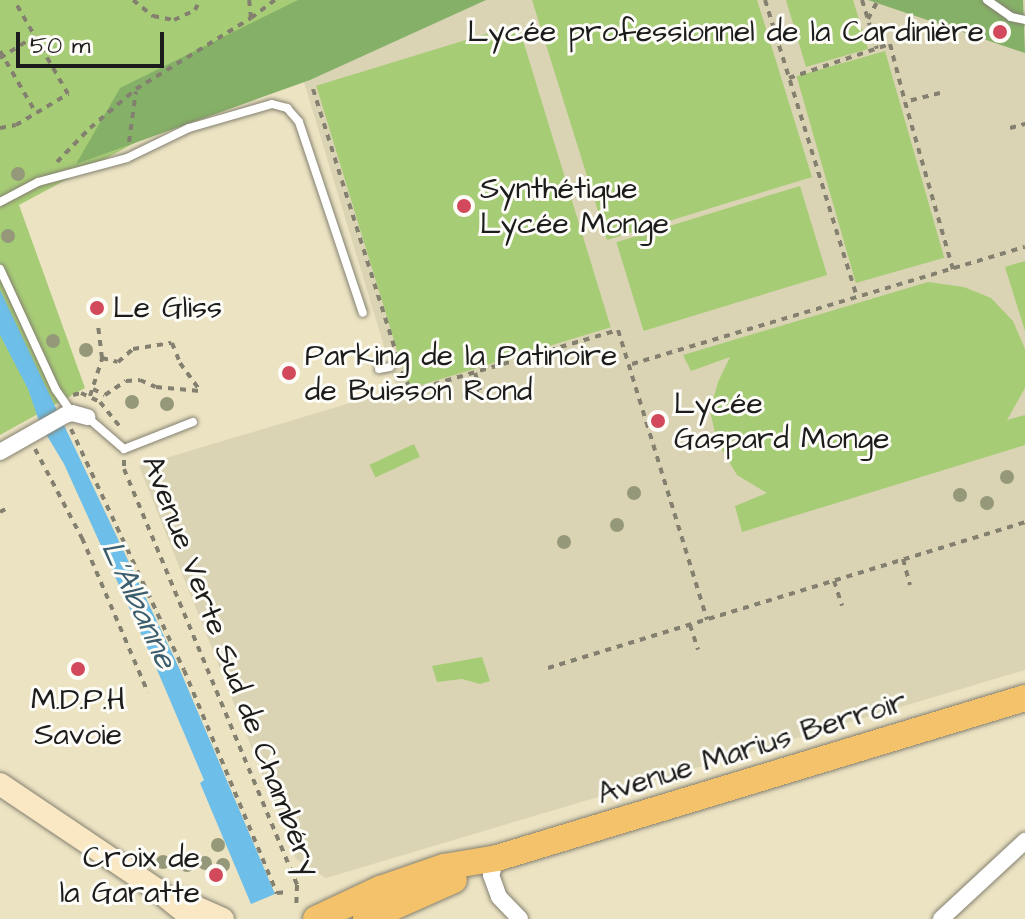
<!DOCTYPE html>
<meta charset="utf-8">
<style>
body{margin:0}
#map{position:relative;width:1025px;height:919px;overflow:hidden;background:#ece3c3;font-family:"Architects Daughter",sans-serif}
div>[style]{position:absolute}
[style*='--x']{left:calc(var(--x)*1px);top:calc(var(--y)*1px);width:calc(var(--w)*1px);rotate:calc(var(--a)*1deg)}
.built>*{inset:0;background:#dad4b4}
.green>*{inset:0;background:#a7cc76;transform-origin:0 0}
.forest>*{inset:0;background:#85b067}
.water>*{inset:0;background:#6dbee8}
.path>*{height:4px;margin-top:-2px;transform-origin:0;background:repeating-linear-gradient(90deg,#848070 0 6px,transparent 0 12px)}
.roads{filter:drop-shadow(0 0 2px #848070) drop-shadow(0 0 2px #848070)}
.lane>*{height:8px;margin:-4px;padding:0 4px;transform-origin:4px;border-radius:4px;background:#fff}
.street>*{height:16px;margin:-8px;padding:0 8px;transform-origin:8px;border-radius:8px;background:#fff}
.secondary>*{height:22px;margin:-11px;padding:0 11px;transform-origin:11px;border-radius:11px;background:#fae7c3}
.primary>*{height:26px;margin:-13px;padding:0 13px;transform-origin:13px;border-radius:13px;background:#f3c26a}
.trees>*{width:14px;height:14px;margin:-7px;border-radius:50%;background:#959879}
.dots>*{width:22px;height:22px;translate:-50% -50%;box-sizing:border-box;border:4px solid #fdfcf7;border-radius:50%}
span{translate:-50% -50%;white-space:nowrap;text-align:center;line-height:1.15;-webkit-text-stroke:6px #fdfcf7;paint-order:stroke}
.poi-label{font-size:30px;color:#1c1c1c}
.right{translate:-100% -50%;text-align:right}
.left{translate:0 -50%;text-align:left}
.street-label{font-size:30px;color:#1c1c1c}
.water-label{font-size:32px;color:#3c5d6e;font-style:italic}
.scale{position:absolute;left:16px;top:32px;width:148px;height:36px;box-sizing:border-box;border:4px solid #1c1c1c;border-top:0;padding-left:10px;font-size:24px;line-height:28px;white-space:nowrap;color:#1c1c1c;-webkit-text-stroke:6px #fdfcf7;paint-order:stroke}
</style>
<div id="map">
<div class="built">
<div style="clip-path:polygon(372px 0,1025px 0,1025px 670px,326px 878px,296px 859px,139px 466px,397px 389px,304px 82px,344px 43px)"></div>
</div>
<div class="green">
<div style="clip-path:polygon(0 0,372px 0,228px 93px,19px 205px,85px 388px,0 435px)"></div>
<div style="clip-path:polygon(532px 0,757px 0,812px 177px,607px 240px)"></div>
<div style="clip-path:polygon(786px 0,853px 0,868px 49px,806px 67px)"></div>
<div style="left:518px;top:24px;width:317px;height:211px;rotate:73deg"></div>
<div style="left:885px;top:51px;width:215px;height:92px;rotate:74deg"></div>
<div style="left:800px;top:186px;width:93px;height:192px;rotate:73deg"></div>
<div style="clip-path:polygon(1025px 261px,1025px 331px,1005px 267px)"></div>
<div style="clip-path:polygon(928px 282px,964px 287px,991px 298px,1013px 321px,1025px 349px,1025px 388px,1007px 420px,1025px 415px,1025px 445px,742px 532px,735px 506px,767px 493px,737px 475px,717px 442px,710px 411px,718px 382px,730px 357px,691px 371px,683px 355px)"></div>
<div style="left:414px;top:444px;width:14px;height:49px;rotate:65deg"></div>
<div style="clip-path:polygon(482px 657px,490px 681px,480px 684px,462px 679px,437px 682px,432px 666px)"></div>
</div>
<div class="forest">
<div style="clip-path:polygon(298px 0,486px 0,310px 80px,76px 164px,120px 88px)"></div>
<div style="clip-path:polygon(868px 0,1023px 0,1025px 53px)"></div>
</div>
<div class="water">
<div style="clip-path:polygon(0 290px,180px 670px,275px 894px,251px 904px,200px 783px,204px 780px,152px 658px,64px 464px,40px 424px,28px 389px,0 335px)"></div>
</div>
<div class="path">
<div style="--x:133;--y:0;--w:26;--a:39"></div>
<div style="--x:153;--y:16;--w:21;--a:11"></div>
<div style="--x:174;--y:20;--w:23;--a:-25"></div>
<div style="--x:195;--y:10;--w:11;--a:-63"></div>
<div style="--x:765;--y:0;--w:311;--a:72.8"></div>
<div style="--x:862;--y:0;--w:51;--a:73"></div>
<div style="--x:251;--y:18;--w:30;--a:-37"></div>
<div style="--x:868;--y:19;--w:21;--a:-62"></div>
<div style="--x:0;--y:51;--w:72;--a:59.9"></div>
<div style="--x:0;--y:58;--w:41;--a:-32.2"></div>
<div style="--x:789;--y:78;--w:107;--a:-18.6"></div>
<div style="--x:890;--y:44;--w:60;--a:75.5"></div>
<div style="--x:313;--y:89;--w:280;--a:72.5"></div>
<div style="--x:940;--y:93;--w:36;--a:166"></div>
<div style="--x:905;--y:102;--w:174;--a:74"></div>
<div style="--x:0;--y:128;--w:16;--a:-11"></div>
<div style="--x:16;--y:125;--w:61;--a:-30.8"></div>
<div style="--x:68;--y:94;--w:108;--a:-119.9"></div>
<div style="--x:1010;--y:128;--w:16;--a:-15"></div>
<div style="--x:129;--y:142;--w:51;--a:-82.2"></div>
<div style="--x:57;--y:162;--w:47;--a:-45.9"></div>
<div style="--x:90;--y:128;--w:60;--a:-40.3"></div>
<div style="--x:136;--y:89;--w:135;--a:-31.7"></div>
<div style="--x:251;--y:18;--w:18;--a:-96"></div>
<div style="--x:102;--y:358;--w:16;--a:14"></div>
<div style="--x:118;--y:362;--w:20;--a:-41"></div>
<div style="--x:133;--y:349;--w:39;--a:-9"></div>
<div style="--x:172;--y:343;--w:22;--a:68"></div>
<div style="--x:180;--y:363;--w:34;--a:54"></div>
<div style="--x:632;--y:364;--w:410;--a:-16.6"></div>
<div style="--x:402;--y:371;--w:22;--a:66"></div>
<div style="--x:411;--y:391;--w:216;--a:-16.4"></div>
<div style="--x:618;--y:330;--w:303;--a:72.9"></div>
<div style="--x:93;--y:389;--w:13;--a:27"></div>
<div style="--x:105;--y:395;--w:25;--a:-34"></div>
<div style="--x:126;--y:381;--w:14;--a:-4"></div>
<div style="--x:140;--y:380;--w:17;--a:24"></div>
<div style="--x:156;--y:387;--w:44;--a:5.2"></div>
<div style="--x:73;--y:395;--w:8;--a:-14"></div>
<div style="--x:81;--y:393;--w:21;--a:25"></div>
<div style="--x:100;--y:402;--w:33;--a:51"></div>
<div style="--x:90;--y:396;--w:40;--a:-72"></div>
<div style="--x:102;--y:358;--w:34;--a:-97"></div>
<div style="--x:462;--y:396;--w:19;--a:-18"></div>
<div style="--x:480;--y:390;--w:18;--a:-106"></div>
<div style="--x:71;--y:429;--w:266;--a:64.9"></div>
<div style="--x:184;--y:670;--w:242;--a:67.4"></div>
<div style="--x:277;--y:893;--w:10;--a:-6"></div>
<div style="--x:35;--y:449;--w:101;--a:62.2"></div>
<div style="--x:82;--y:538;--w:168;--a:66.9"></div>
<div style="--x:124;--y:460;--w:9;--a:90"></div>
<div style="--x:124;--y:469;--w:451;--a:67.4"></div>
<div style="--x:297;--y:885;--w:24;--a:92"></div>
<div style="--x:0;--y:512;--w:10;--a:-29"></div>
<div style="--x:903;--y:559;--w:27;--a:75"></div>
<div style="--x:834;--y:581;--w:26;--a:72"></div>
<div style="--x:690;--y:625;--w:26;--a:72"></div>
<div style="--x:548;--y:668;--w:499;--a:-17"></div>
</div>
<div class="roads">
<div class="lane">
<div style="--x:987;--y:0;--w:29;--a:35"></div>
<div style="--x:1011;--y:17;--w:14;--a:12"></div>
<div style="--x:0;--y:202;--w:43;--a:-27.8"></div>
<div style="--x:38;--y:182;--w:92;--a:-15.1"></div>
<div style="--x:127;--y:158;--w:69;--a:-25.8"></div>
<div style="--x:189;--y:128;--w:86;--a:-16.1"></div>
<div style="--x:272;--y:104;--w:16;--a:15"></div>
<div style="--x:287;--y:108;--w:18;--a:49"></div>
<div style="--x:299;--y:122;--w:201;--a:71.5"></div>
<div style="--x:0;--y:269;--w:133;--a:65.2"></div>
<div style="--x:56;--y:390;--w:28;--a:55"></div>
<div style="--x:379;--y:369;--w:11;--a:-10"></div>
<div style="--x:87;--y:417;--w:49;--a:40.9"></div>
<div style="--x:124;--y:449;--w:74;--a:-21.4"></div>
</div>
<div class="street">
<div style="--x:0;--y:452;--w:75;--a:-29.6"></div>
<div style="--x:65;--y:415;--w:7;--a:-16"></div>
<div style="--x:72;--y:413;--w:16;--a:15"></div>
<div style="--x:497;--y:858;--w:18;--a:109"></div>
<div style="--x:491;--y:875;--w:23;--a:70"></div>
<div style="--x:499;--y:897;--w:30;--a:46"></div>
<div style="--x:941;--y:919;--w:115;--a:-42.9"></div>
</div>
<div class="secondary">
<div style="--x:0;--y:784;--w:188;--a:33.9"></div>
<div style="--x:156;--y:889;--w:48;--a:39"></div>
<div style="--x:180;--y:900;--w:47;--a:23.8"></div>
</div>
<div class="primary">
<div style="--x:316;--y:919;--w:71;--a:-25.1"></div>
<div style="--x:380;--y:889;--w:68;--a:-19"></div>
<div style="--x:444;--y:867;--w:54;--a:-9.6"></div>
<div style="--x:497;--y:858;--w:552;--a:-16.86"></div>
<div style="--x:366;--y:919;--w:96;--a:-23.9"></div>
</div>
</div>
<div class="trees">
<div style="left:18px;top:174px"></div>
<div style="left:8px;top:236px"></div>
<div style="left:53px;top:341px"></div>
<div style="left:86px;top:350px"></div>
<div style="left:132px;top:402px"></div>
<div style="left:167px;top:404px"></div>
<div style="left:1007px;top:477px"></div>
<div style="left:634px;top:493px"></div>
<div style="left:960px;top:495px"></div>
<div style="left:987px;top:503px"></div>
<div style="left:617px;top:525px"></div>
<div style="left:564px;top:542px"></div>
<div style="left:218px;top:845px"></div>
<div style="left:163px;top:862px"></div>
<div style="left:205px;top:863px"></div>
<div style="left:187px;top:865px"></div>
<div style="left:223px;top:865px"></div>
</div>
<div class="dots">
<div style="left:1000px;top:32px;background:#d1495b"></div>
<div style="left:464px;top:206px;background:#d1495b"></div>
<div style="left:97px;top:308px;background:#d1495b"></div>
<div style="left:289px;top:373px;background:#d1495b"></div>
<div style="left:658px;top:421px;background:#d1495b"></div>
<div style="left:78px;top:669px;background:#d1495b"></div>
<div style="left:216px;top:875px;background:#d1495b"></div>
</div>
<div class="poi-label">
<span class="right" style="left:984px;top:32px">Lycée professionnel de la Cardinière</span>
<span class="left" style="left:480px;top:206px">Synthétique<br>Lycée Monge</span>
<span class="left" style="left:113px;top:308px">Le Gliss</span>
<span class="left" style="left:305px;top:373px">Parking de la Patinoire<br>de Buisson Rond</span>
<span class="left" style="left:674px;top:421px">Lycée<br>Gaspard Monge</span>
<span style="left:78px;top:717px">M.D.P.H<br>Savoie</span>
<span class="right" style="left:200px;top:875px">Croix de<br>la Garatte</span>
</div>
<div class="street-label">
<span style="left:231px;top:666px;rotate:69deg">Avenue Verte Sud de Chambéry</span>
<span style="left:752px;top:748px;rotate:-17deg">Avenue Marius Berroir</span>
</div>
<div class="water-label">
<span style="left:138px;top:605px;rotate:65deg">L'Albanne</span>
</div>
<div class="scale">50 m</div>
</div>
